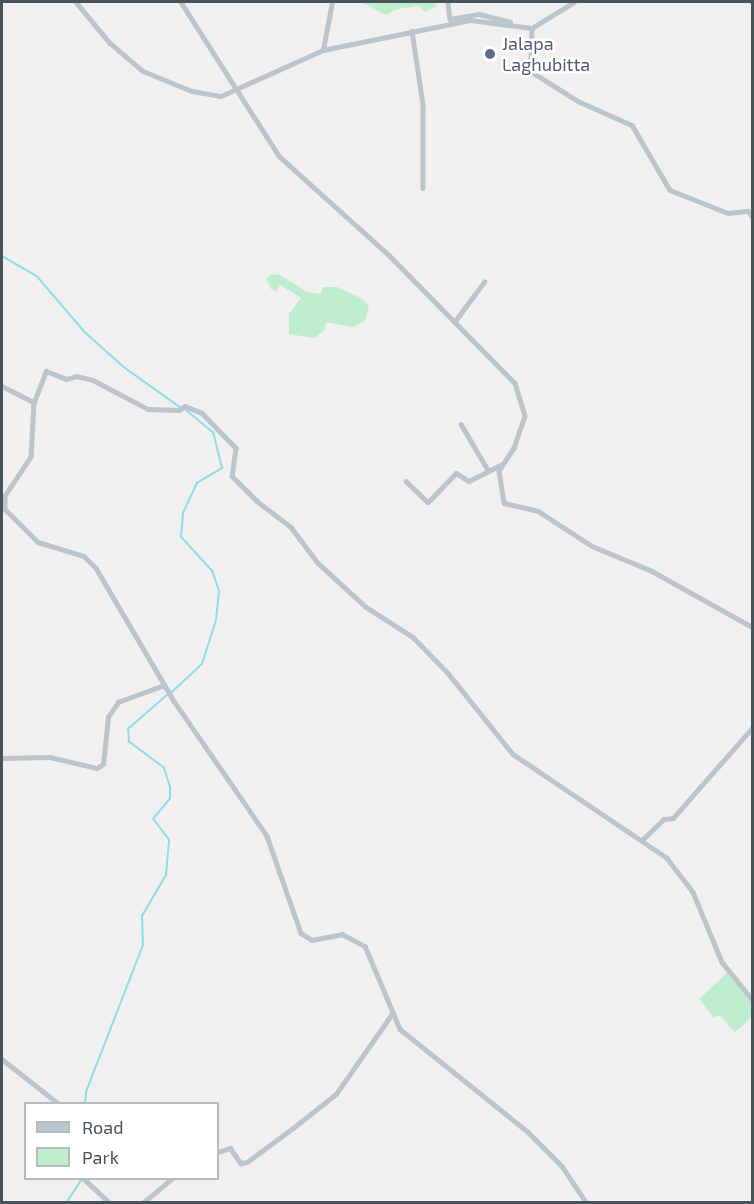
<!DOCTYPE html>
<style>
body{margin:0}
#map{position:relative;width:754px;height:1204px;overflow:hidden;background:#f2efef;font-family:"Exo 2",sans-serif}
div>[style]{position:absolute}
[style*='--x']{left:calc(var(--x)*1px);top:calc(var(--y)*1px);width:calc(var(--w)*1px);rotate:calc(var(--a)*1deg)}
.green>*{inset:0;background:#beeecd}
.stream>*{height:1.5px;margin:-0.75px;padding:0 0.75px;transform-origin:0.75px;border-radius:0.75px;background:#8cdfea}
.street>*{height:4.5px;margin:-2.25px;padding:0 2.25px;transform-origin:2.25px;border-radius:2.25px;background:#bbc5cc}
.dots>*{width:16px;height:16px;translate:-50% -50%;box-sizing:border-box;border:3px solid #fff;border-radius:50%}
span{translate:-50% -50%;white-space:nowrap;text-align:center;line-height:1.15;-webkit-text-stroke:5px #fff;paint-order:stroke}
.service-label{font-size:18px;color:#4e5e75}
.left{translate:0 -50%;text-align:left}
.frame{position:absolute;inset:0;border:3px solid #47545c;pointer-events:none}
.legend{position:absolute;left:24px;top:1102px;width:195px;height:78px;box-sizing:border-box;background:#fff;border:2px solid #b5bbbe;margin:0;padding:8px 10px;list-style:none;font-size:18px;color:#47545c}
.legend li{display:flex;align-items:center;gap:12px;height:30px}
.legend b{width:30px;border:2px solid #b5bbbe}
</style>
<div id="map">
<div class="green">
<div style="clip-path:polygon(361px 2px,434px 2px,437px 6px,425px 12px,418px 6px,397px 9px,386px 15px)"></div>
<div style="clip-path:polygon(271px 274px,280px 275px,307px 292px,321px 294px,323px 287px,337px 287px,363px 299px,369px 306px,365px 321px,353px 327px,326px 322px,324px 331px,314px 338px,289px 334px,289px 314px,301px 298px,280px 285px,276px 292px,271px 289px,266px 279px)"></div>
<div style="clip-path:polygon(728px 972px,752px 1003px,752px 1017px,735px 1032px,719px 1015px,714px 1018px,699px 999px)"></div>
</div>
<div class="stream">
<div style="--x:2;--y:256;--w:40;--a:29.7"></div>
<div style="--x:37;--y:276;--w:74;--a:49.4"></div>
<div style="--x:85;--y:332;--w:52;--a:41.9"></div>
<div style="--x:124;--y:367;--w:69;--a:35.5"></div>
<div style="--x:172;--y:692;--w:41;--a:-43"></div>
<div style="--x:202;--y:664;--w:46;--a:-72.3"></div>
<div style="--x:216;--y:620;--w:29;--a:-84"></div>
<div style="--x:219;--y:591;--w:21;--a:-109"></div>
<div style="--x:212;--y:571;--w:46;--a:-132.4"></div>
<div style="--x:181;--y:537;--w:24;--a:-85"></div>
<div style="--x:183;--y:513;--w:33;--a:-65"></div>
<div style="--x:197;--y:483;--w:29;--a:-31"></div>
<div style="--x:222;--y:468;--w:36;--a:-104"></div>
<div style="--x:213;--y:433;--w:38;--a:-140"></div>
<div style="--x:85;--y:1104;--w:12;--a:-85"></div>
<div style="--x:86;--y:1092;--w:158;--a:-68.8"></div>
<div style="--x:143;--y:945;--w:29;--a:-92"></div>
<div style="--x:142;--y:916;--w:48;--a:-59.7"></div>
<div style="--x:166;--y:875;--w:35;--a:-85"></div>
<div style="--x:169;--y:840;--w:26;--a:-127"></div>
<div style="--x:153;--y:819;--w:26;--a:-50"></div>
<div style="--x:170;--y:799;--w:12;--a:-90"></div>
<div style="--x:170;--y:787;--w:20;--a:-108"></div>
<div style="--x:164;--y:768;--w:44;--a:-143.4"></div>
<div style="--x:129;--y:742;--w:13;--a:-94"></div>
<div style="--x:128;--y:729;--w:53;--a:-41.2"></div>
<div style="--x:67;--y:1202;--w:27;--a:-57"></div>
</div>
<div class="street">
<div style="--x:76;--y:2;--w:53;--a:50.3"></div>
<div style="--x:110;--y:43;--w:43;--a:40.3"></div>
<div style="--x:143;--y:71;--w:53;--a:22.2"></div>
<div style="--x:192;--y:91;--w:29;--a:10"></div>
<div style="--x:221;--y:96;--w:112;--a:-24.3"></div>
<div style="--x:323;--y:50;--w:151;--a:-11.5"></div>
<div style="--x:471;--y:20;--w:62;--a:7.5"></div>
<div style="--x:532;--y:28;--w:49;--a:-31.8"></div>
<div style="--x:181;--y:2;--w:183;--a:57.5"></div>
<div style="--x:279;--y:156;--w:148;--a:42"></div>
<div style="--x:389;--y:255;--w:180;--a:45.5"></div>
<div style="--x:515;--y:383;--w:34;--a:73"></div>
<div style="--x:525;--y:416;--w:34;--a:109"></div>
<div style="--x:514;--y:448;--w:27;--a:123"></div>
<div style="--x:499;--y:471;--w:32;--a:81"></div>
<div style="--x:504;--y:503;--w:35;--a:13"></div>
<div style="--x:538;--y:511;--w:64;--a:32.9"></div>
<div style="--x:592;--y:546;--w:65;--a:22.6"></div>
<div style="--x:652;--y:571;--w:115;--a:29.2"></div>
<div style="--x:751;--y:2;--w:1;--a:0"></div>
<div style="--x:448;--y:3;--w:16;--a:83"></div>
<div style="--x:450;--y:19;--w:29;--a:-10"></div>
<div style="--x:479;--y:14;--w:32;--a:14"></div>
<div style="--x:532;--y:28;--w:38;--a:92"></div>
<div style="--x:531;--y:66;--w:9;--a:63"></div>
<div style="--x:535;--y:74;--w:51;--a:32.1"></div>
<div style="--x:578;--y:101;--w:59;--a:24"></div>
<div style="--x:632;--y:125;--w:75;--a:59.7"></div>
<div style="--x:670;--y:190;--w:62;--a:21.6"></div>
<div style="--x:728;--y:213;--w:20;--a:-6"></div>
<div style="--x:748;--y:211;--w:6;--a:51"></div>
<div style="--x:412;--y:31;--w:75;--a:81.5"></div>
<div style="--x:423;--y:105;--w:83;--a:90"></div>
<div style="--x:323;--y:50;--w:49;--a:-79.4"></div>
<div style="--x:455;--y:321;--w:49;--a:-53.4"></div>
<div style="--x:2;--y:386;--w:36;--a:27"></div>
<div style="--x:34;--y:402;--w:55;--a:93.1"></div>
<div style="--x:31;--y:457;--w:47;--a:123.7"></div>
<div style="--x:5;--y:496;--w:13;--a:90"></div>
<div style="--x:5;--y:509;--w:47;--a:45"></div>
<div style="--x:38;--y:542;--w:48;--a:16.9"></div>
<div style="--x:84;--y:556;--w:17;--a:45"></div>
<div style="--x:96;--y:568;--w:154;--a:59.6"></div>
<div style="--x:174;--y:701;--w:164;--a:55.4"></div>
<div style="--x:267;--y:836;--w:103;--a:70.7"></div>
<div style="--x:301;--y:933;--w:13;--a:32"></div>
<div style="--x:312;--y:940;--w:31;--a:-11"></div>
<div style="--x:342;--y:934;--w:26;--a:28"></div>
<div style="--x:365;--y:946;--w:90;--a:67.1"></div>
<div style="--x:400;--y:1029;--w:164;--a:38.8"></div>
<div style="--x:528;--y:1132;--w:48;--a:45"></div>
<div style="--x:562;--y:1166;--w:43;--a:56.3"></div>
<div style="--x:34;--y:402;--w:33;--a:-69"></div>
<div style="--x:46;--y:371;--w:22;--a:21"></div>
<div style="--x:67;--y:379;--w:9;--a:-18"></div>
<div style="--x:76;--y:376;--w:17;--a:13"></div>
<div style="--x:93;--y:380;--w:62;--a:27.8"></div>
<div style="--x:148;--y:409;--w:31;--a:2"></div>
<div style="--x:179;--y:410;--w:7;--a:-34"></div>
<div style="--x:185;--y:406;--w:18;--a:22"></div>
<div style="--x:202;--y:413;--w:49;--a:45.8"></div>
<div style="--x:236;--y:448;--w:28;--a:98"></div>
<div style="--x:232;--y:476;--w:35;--a:45"></div>
<div style="--x:257;--y:501;--w:43;--a:37.4"></div>
<div style="--x:291;--y:527;--w:45;--a:53.1"></div>
<div style="--x:318;--y:563;--w:65;--a:42.5"></div>
<div style="--x:366;--y:607;--w:56;--a:32.6"></div>
<div style="--x:413;--y:637;--w:50;--a:45.8"></div>
<div style="--x:448;--y:673;--w:104;--a:51.3"></div>
<div style="--x:513;--y:754;--w:186;--a:34"></div>
<div style="--x:667;--y:858;--w:43;--a:52.6"></div>
<div style="--x:693;--y:892;--w:76;--a:67.5"></div>
<div style="--x:722;--y:962;--w:48;--a:51"></div>
<div style="--x:461;--y:424;--w:53;--a:59.6"></div>
<div style="--x:406;--y:481;--w:30;--a:44"></div>
<div style="--x:428;--y:502;--w:40;--a:-46"></div>
<div style="--x:456;--y:473;--w:15;--a:32"></div>
<div style="--x:469;--y:481;--w:36;--a:-27"></div>
<div style="--x:2;--y:758;--w:48;--a:-1.2"></div>
<div style="--x:50;--y:757;--w:48;--a:13.2"></div>
<div style="--x:97;--y:768;--w:7;--a:-34"></div>
<div style="--x:103;--y:764;--w:47;--a:-83.9"></div>
<div style="--x:108;--y:717;--w:18;--a:-56"></div>
<div style="--x:118;--y:702;--w:49;--a:-20.3"></div>
<div style="--x:642;--y:840;--w:30;--a:-44"></div>
<div style="--x:664;--y:819;--w:9;--a:-6"></div>
<div style="--x:673;--y:818;--w:120;--a:-48.7"></div>
<div style="--x:2;--y:1059;--w:73;--a:38.3"></div>
<div style="--x:218;--y:1152;--w:13;--a:-18"></div>
<div style="--x:230;--y:1148;--w:19;--a:54"></div>
<div style="--x:241;--y:1163;--w:6;--a:-9"></div>
<div style="--x:247;--y:1162;--w:57;--a:-36.5"></div>
<div style="--x:293;--y:1128;--w:55;--a:-38.3"></div>
<div style="--x:336;--y:1094;--w:98;--a:-55"></div>
<div style="--x:83;--y:1178;--w:35;--a:43"></div>
<div style="--x:144;--y:1202;--w:38;--a:-40"></div>
</div>
<div class="dots">
<div style="left:490px;top:54px;background:#5c6f8a"></div>
</div>
<div class="service-label">
<span class="left" style="left:502px;top:54px">Jalapa<br>Laghubitta</span>
</div>
<div class="frame"></div>
<ul class="legend">
<li><b style="height:8px;background:#bbc5cc"></b>Road</li>
<li><b style="height:16px;background:#beeecd"></b>Park</li>
</ul>
</div>
